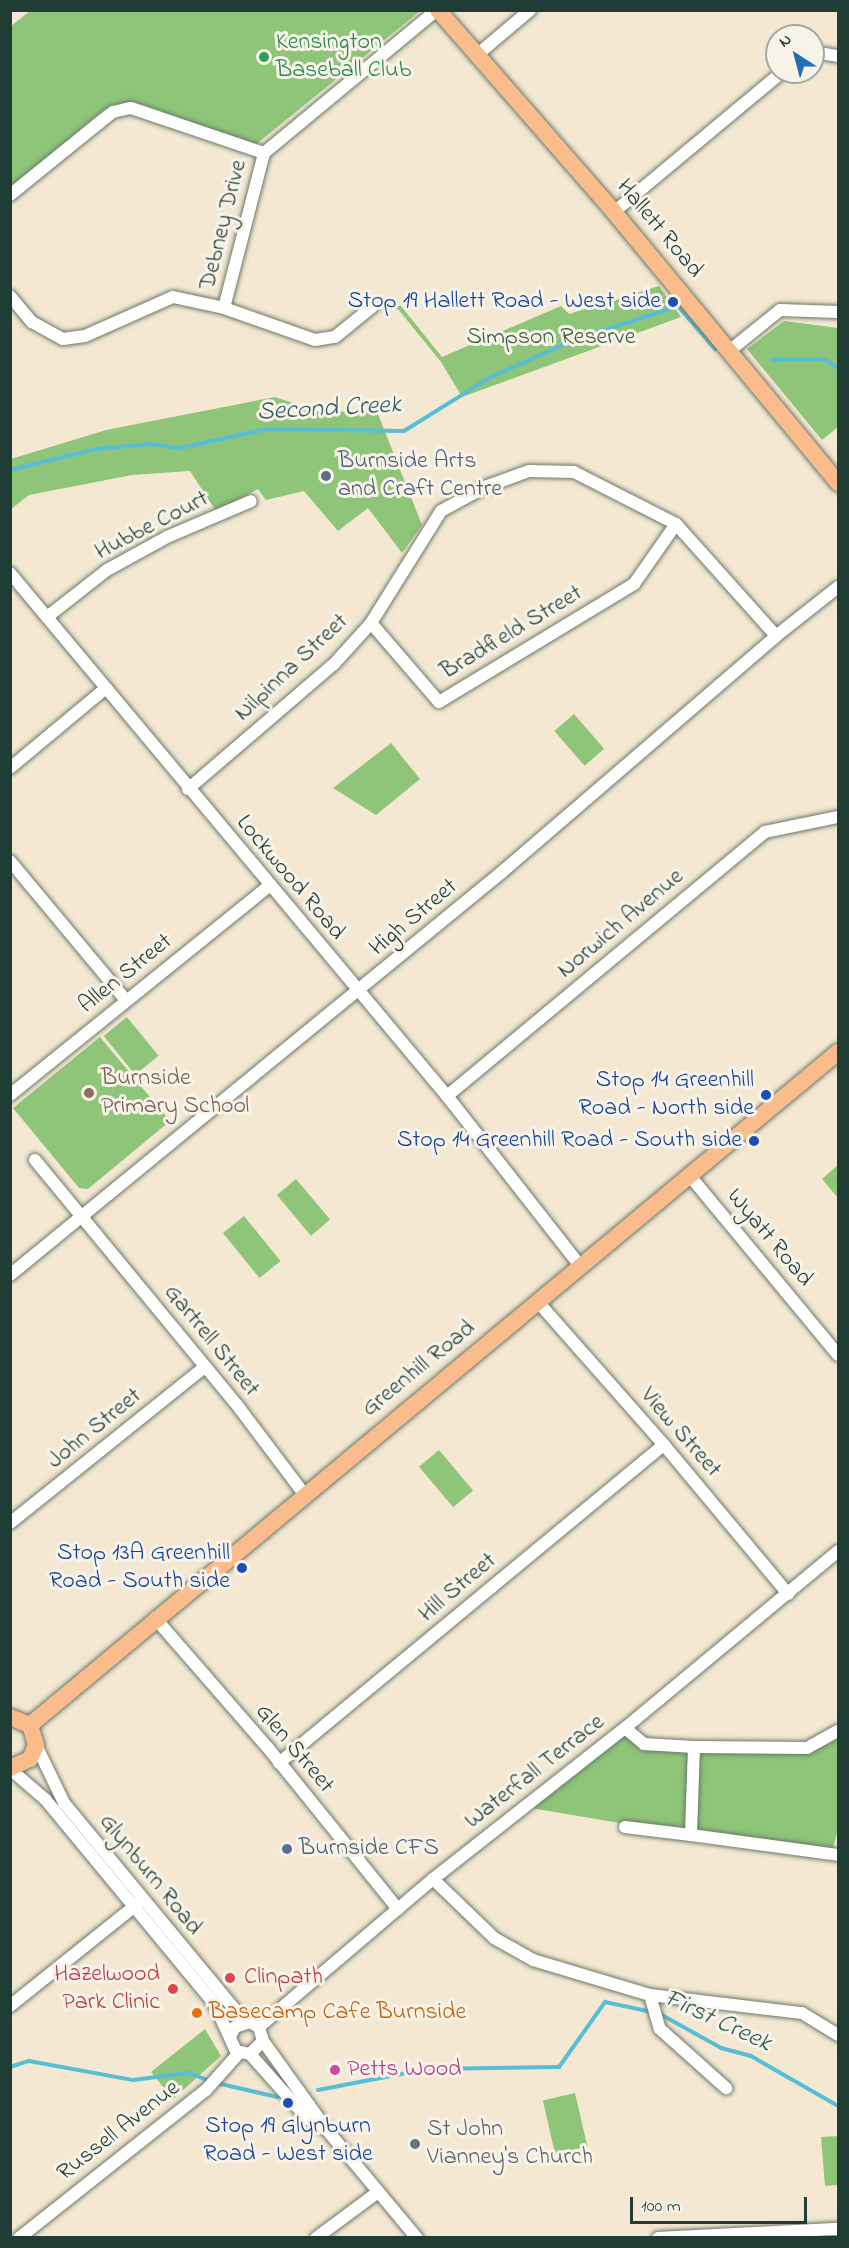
<!DOCTYPE html>
<style>
body{margin:0}
#map{position:relative;width:849px;height:2248px;overflow:hidden;background:#f4e8d2;font-family:"Indie Flower",sans-serif}
div>[style]{position:absolute}
[style*='--x']{left:calc(var(--x)*1px);top:calc(var(--y)*1px);width:calc(var(--w)*1px);rotate:calc(var(--a)*1deg)}
.green>*{inset:0;background:#8ec578;transform-origin:0 0}
.stream>*{height:4px;margin:-2px;padding:0 2px;transform-origin:2px;border-radius:2px;background:#58bed5}
.roads{filter:drop-shadow(0 0 2px #6a796b) drop-shadow(0 0 2px #6a796b)}
.minor>*{height:12px;margin:-6px;padding:0 6px;transform-origin:6px;border-radius:6px;background:#fff}
.major>*{height:16px;margin:-8px;padding:0 8px;transform-origin:8px;border-radius:8px;background:#fabc8b}
.dots>*{width:16px;height:16px;translate:-50% -50%;box-sizing:border-box;border:3px solid #f7f3e8;border-radius:50%}
span{translate:-50% -50%;white-space:nowrap;text-align:center;line-height:1.15;-webkit-text-stroke:6px #f7f3e8;paint-order:stroke}
.leisure-label{font-size:24px;color:#27864d}
.left{translate:0 -50%;text-align:left}
.street-label{font-size:24px;color:#1f3d34}
.transit-label{font-size:24px;color:#164399}
.right{translate:-100% -50%;text-align:right}
.park-label{font-size:24px;color:#3b5f45}
.service-label{font-size:24px;color:#4e5e75}
.education-label{font-size:24px;color:#785e54}
.health-label{font-size:24px;color:#be3a42}
.food-label{font-size:24px;color:#c56008}
.hotel-label{font-size:24px;color:#b23c85}
.worship-label{font-size:24px;color:#5b616d}
.water-label{font-size:26px;color:#2d5d5c;font-style:italic}
.frame{position:absolute;inset:0;border:12px solid #1f3d34;pointer-events:none}
.north{position:absolute;left:765px;top:24px;width:60px;height:60px;box-sizing:border-box;background:#f7f3e8;border:2px solid #a1aaa0;border-radius:50%;rotate:324deg;font-size:16px;font-weight:700;line-height:24px;text-align:center;color:#1f3d34}
.north::after{content:'';display:block;margin:auto;width:21px;height:27px;background:#1f6fb2;clip-path:polygon(50% 0,100% 100%,50% 72%,0 100%)}
.scale{position:absolute;left:630px;top:2197px;width:177px;height:27px;box-sizing:border-box;border:3px solid #1f3d34;border-top:0;padding-left:8px;font-size:18px;line-height:21px;white-space:nowrap;color:#1f3d34;-webkit-text-stroke:4px #f7f3e8;paint-order:stroke}
</style>
<div id="map">
<div class="green">
<div style="clip-path:polygon(30px 11px,420px 11px,254px 146px,141px 104px,105px 109px,11px 187px,11px 26px)"></div>
<div style="clip-path:polygon(659px 286px,681px 317px,462px 397px,441px 362px,398px 309px,392px 310px,393px 306px,401px 306px,442px 357px,561px 306px,569px 314px)"></div>
<div style="clip-path:polygon(784px 321px,838px 328px,838px 427px,822px 440px,747px 349px)"></div>
<div style="clip-path:polygon(275px 397px,323px 413px,376px 409px,422px 525px,402px 553px,368px 508px,338px 531px,304px 491px,266px 500px,258px 489px,216px 511px,190px 471px,132px 475px,29px 495px,11px 509px,11px 459px,106px 430px)"></div>
<div style="left:574px;top:714px;width:46px;height:26px;rotate:49deg"></div>
<div style="clip-path:polygon(391px 743px,420px 779px,376px 815px,333px 788px)"></div>
<div style="left:127px;top:1017px;width:50px;height:30px;rotate:51deg"></div>
<div style="clip-path:polygon(100px 1037px,170px 1121px,88px 1189px,79px 1188px,13px 1108px)"></div>
<div style="clip-path:polygon(838px 1165px,838px 1198px,822px 1179px)"></div>
<div style="left:296px;top:1179px;width:53px;height:25px;rotate:50deg"></div>
<div style="left:244px;top:1216px;width:58px;height:27px;rotate:51deg"></div>
<div style="left:439px;top:1450px;width:53px;height:26px;rotate:50deg"></div>
<div style="clip-path:polygon(625px 1728px,644px 1744px,807px 1748px,838px 1731px,838px 1829px,832px 1853px,691px 1835px,525px 1807px)"></div>
<div style="clip-path:polygon(205px 2029px,221px 2056px,173px 2099px,151px 2072px)"></div>
<div style="left:575px;top:2093px;width:55px;height:33px;rotate:77deg"></div>
<div style="clip-path:polygon(838px 2136px,838px 2185px,825px 2186px,821px 2137px)"></div>
</div>
<div class="stream">
<div style="--x:772;--y:360;--w:52;--a:-1.1"></div>
<div style="--x:824;--y:359;--w:17;--a:33"></div>
<div style="--x:10;--y:470;--w:89;--a:-13.7"></div>
<div style="--x:96;--y:449;--w:55;--a:-5.2"></div>
<div style="--x:151;--y:444;--w:30;--a:8"></div>
<div style="--x:181;--y:448;--w:88;--a:-12.5"></div>
<div style="--x:267;--y:429;--w:137;--a:0.8"></div>
<div style="--x:404;--y:431;--w:100;--a:-31.9"></div>
<div style="--x:489;--y:378;--w:95;--a:-24.1"></div>
<div style="--x:576;--y:339;--w:107;--a:-17.9"></div>
<div style="--x:678;--y:306;--w:57;--a:49.3"></div>
<div style="--x:660;--y:2014;--w:70;--a:29.1"></div>
<div style="--x:721;--y:2048;--w:31;--a:15"></div>
<div style="--x:751;--y:2056;--w:100;--a:29.9"></div>
<div style="--x:10;--y:2067;--w:20;--a:-18"></div>
<div style="--x:29;--y:2061;--w:106;--a:10.4"></div>
<div style="--x:133;--y:2080;--w:56;--a:-7.1"></div>
<div style="--x:189;--y:2073;--w:22;--a:21"></div>
<div style="--x:217;--y:2083;--w:62;--a:13.1"></div>
<div style="--x:318;--y:2090;--w:111;--a:-10.9"></div>
<div style="--x:427;--y:2069;--w:132;--a:-0.9"></div>
<div style="--x:559;--y:2067;--w:80;--a:-54.7"></div>
<div style="--x:605;--y:2002;--w:48;--a:12"></div>
</div>
<div class="roads">
<div class="minor">
<div style="--x:813;--y:52;--w:25;--a:9"></div>
<div style="--x:477;--y:55;--w:70;--a:-40.3"></div>
<div style="--x:10;--y:195;--w:116;--a:-39"></div>
<div style="--x:100;--y:122;--w:16;--a:-38"></div>
<div style="--x:113;--y:112;--w:18;--a:-13"></div>
<div style="--x:131;--y:108;--w:140;--a:18.7"></div>
<div style="--x:264;--y:153;--w:224;--a:-39.6"></div>
<div style="--x:614;--y:212;--w:219;--a:-39.8"></div>
<div style="--x:10;--y:296;--w:34;--a:50"></div>
<div style="--x:32;--y:322;--w:35;--a:29"></div>
<div style="--x:63;--y:339;--w:22;--a:-8"></div>
<div style="--x:85;--y:336;--w:96;--a:-23.9"></div>
<div style="--x:173;--y:297;--w:52;--a:12.2"></div>
<div style="--x:224;--y:308;--w:96;--a:19.4"></div>
<div style="--x:315;--y:340;--w:20;--a:-9"></div>
<div style="--x:335;--y:337;--w:49;--a:-39.2"></div>
<div style="--x:224;--y:308;--w:160;--a:-75.5"></div>
<div style="--x:728;--y:352;--w:67;--a:-38.9"></div>
<div style="--x:780;--y:310;--w:58;--a:2"></div>
<div style="--x:10;--y:573;--w:682;--a:50.12"></div>
<div style="--x:447;--y:1096;--w:217;--a:51.9"></div>
<div style="--x:47;--y:617;--w:76;--a:-38.1"></div>
<div style="--x:107;--y:570;--w:68;--a:-28.8"></div>
<div style="--x:167;--y:537;--w:91;--a:-23.2"></div>
<div style="--x:371;--y:623;--w:104;--a:49.3"></div>
<div style="--x:439;--y:702;--w:228;--a:-31.2"></div>
<div style="--x:634;--y:584;--w:73;--a:-55"></div>
<div style="--x:10;--y:768;--w:125;--a:-39.8"></div>
<div style="--x:188;--y:789;--w:192;--a:-40.6"></div>
<div style="--x:334;--y:664;--w:55;--a:-47.9"></div>
<div style="--x:371;--y:623;--w:132;--a:-58"></div>
<div style="--x:441;--y:511;--w:50;--a:-28.6"></div>
<div style="--x:485;--y:487;--w:47;--a:-20"></div>
<div style="--x:529;--y:471;--w:45;--a:1.3"></div>
<div style="--x:574;--y:472;--w:114;--a:27"></div>
<div style="--x:676;--y:524;--w:150;--a:48.2"></div>
<div style="--x:10;--y:861;--w:181;--a:50.2"></div>
<div style="--x:10;--y:1095;--w:333;--a:-38.9"></div>
<div style="--x:447;--y:1096;--w:413;--a:-39.7"></div>
<div style="--x:765;--y:832;--w:75;--a:-11.6"></div>
<div style="--x:35;--y:1160;--w:323;--a:50.5"></div>
<div style="--x:240;--y:1409;--w:106;--a:53"></div>
<div style="--x:690;--y:1176;--w:232;--a:50.4"></div>
<div style="--x:10;--y:1275;--w:636;--a:-39.32"></div>
<div style="--x:502;--y:872;--w:362;--a:-40.7"></div>
<div style="--x:776;--y:636;--w:79;--a:-38.3"></div>
<div style="--x:538;--y:1302;--w:191;--a:48.6"></div>
<div style="--x:664;--y:1445;--w:194;--a:50.2"></div>
<div style="--x:10;--y:1523;--w:250;--a:-38.7"></div>
<div style="--x:155;--y:1618;--w:172;--a:49"></div>
<div style="--x:268;--y:1748;--w:207;--a:51.1"></div>
<div style="--x:625;--y:1728;--w:25;--a:40"></div>
<div style="--x:644;--y:1744;--w:50;--a:3.4"></div>
<div style="--x:694;--y:1747;--w:113;--a:0.5"></div>
<div style="--x:807;--y:1748;--w:35;--a:-29"></div>
<div style="--x:36;--y:1745;--w:64;--a:64.2"></div>
<div style="--x:64;--y:1803;--w:284;--a:50.4"></div>
<div style="--x:694;--y:1747;--w:88;--a:92"></div>
<div style="--x:691;--y:1835;--w:148;--a:7.7"></div>
<div style="--x:279;--y:1763;--w:499;--a:-39.6"></div>
<div style="--x:10;--y:1769;--w:46;--a:40.6"></div>
<div style="--x:45;--y:1799;--w:265;--a:50.4"></div>
<div style="--x:214;--y:2003;--w:53;--a:65.4"></div>
<div style="--x:236;--y:2051;--w:14;--a:12"></div>
<div style="--x:250;--y:2054;--w:18;--a:-45"></div>
<div style="--x:263;--y:2041;--w:15;--a:-106"></div>
<div style="--x:259;--y:2027;--w:11;--a:-153"></div>
<div style="--x:249;--y:2022;--w:15;--a:160"></div>
<div style="--x:235;--y:2027;--w:11;--a:117"></div>
<div style="--x:625;--y:1827;--w:66;--a:6.9"></div>
<div style="--x:433;--y:1879;--w:85;--a:44"></div>
<div style="--x:494;--y:1938;--w:45;--a:29.4"></div>
<div style="--x:533;--y:1960;--w:122;--a:16.7"></div>
<div style="--x:650;--y:1995;--w:153;--a:6.8"></div>
<div style="--x:802;--y:2013;--w:42;--a:31.4"></div>
<div style="--x:650;--y:1995;--w:35;--a:74"></div>
<div style="--x:660;--y:2029;--w:89;--a:41.8"></div>
<div style="--x:10;--y:2006;--w:168;--a:-38.7"></div>
<div style="--x:259;--y:2027;--w:228;--a:-40.4"></div>
<div style="--x:433;--y:1879;--w:244;--a:-38.2"></div>
<div style="--x:625;--y:1728;--w:277;--a:-39.7"></div>
<div style="--x:263;--y:2041;--w:110;--a:54.3"></div>
<div style="--x:327;--y:2130;--w:141;--a:50.2"></div>
<div style="--x:250;--y:2054;--w:87;--a:48.3"></div>
<div style="--x:308;--y:2119;--w:21;--a:29"></div>
<div style="--x:19;--y:2238;--w:238;--a:-38.4"></div>
<div style="--x:206;--y:2090;--w:50;--a:-48.3"></div>
<div style="--x:316;--y:2238;--w:77;--a:-36.6"></div>
<div style="--x:658;--y:2238;--w:180;--a:-2.9"></div>
</div>
<div class="major">
<div style="--x:438;--y:10;--w:268;--a:48.9"></div>
<div style="--x:614;--y:212;--w:352;--a:50.4"></div>
<div style="--x:10;--y:1717;--w:22;--a:22"></div>
<div style="--x:30;--y:1725;--w:21;--a:73"></div>
<div style="--x:36;--y:1745;--w:15;--a:113"></div>
<div style="--x:30;--y:1759;--w:22;--a:156"></div>
<div style="--x:30;--y:1725;--w:1052;--a:-39.79"></div>
</div>
</div>
<div class="dots">
<div style="left:264px;top:57px;background:#2e9e5b"></div>
<div style="left:673px;top:302px;background:#1a4fb4"></div>
<div style="left:326px;top:476px;background:#5c6f8a"></div>
<div style="left:89px;top:1093px;background:#8d6e63"></div>
<div style="left:766px;top:1095px;background:#1a4fb4"></div>
<div style="left:754px;top:1141px;background:#1a4fb4"></div>
<div style="left:242px;top:1568px;background:#1a4fb4"></div>
<div style="left:287px;top:1849px;background:#5c6f8a"></div>
<div style="left:230px;top:1978px;background:#e0444e"></div>
<div style="left:173px;top:1989px;background:#e0444e"></div>
<div style="left:197px;top:2013px;background:#e8710a"></div>
<div style="left:335px;top:2070px;background:#d1479c"></div>
<div style="left:288px;top:2103px;background:#1a4fb4"></div>
<div style="left:415px;top:2144px;background:#6b7280"></div>
</div>
<div class="leisure-label">
<span class="left" style="left:276px;top:57px">Kensington<br>Baseball Club</span>
</div>
<div class="street-label">
<span style="left:224px;top:225px;rotate:-76deg">Debney Drive</span>
<span style="left:659px;top:229px;rotate:50deg">Hallett Road</span>
<span style="left:152px;top:526px;rotate:-27deg">Hubbe Court</span>
<span style="left:512px;top:633px;rotate:-31deg">Bradfield Street</span>
<span style="left:292px;top:668px;rotate:-43deg">Nilpinna Street</span>
<span style="left:290px;top:878px;rotate:50deg">Lockwood Road</span>
<span style="left:414px;top:918px;rotate:-40deg">High Street</span>
<span style="left:621px;top:924px;rotate:-40deg">Norwich Avenue</span>
<span style="left:126px;top:974px;rotate:-39deg">Allen Street</span>
<span style="left:769px;top:1238px;rotate:50deg">Wyatt Road</span>
<span style="left:211px;top:1341px;rotate:51deg">Gartrell Street</span>
<span style="left:419px;top:1369px;rotate:-39deg">Greenhill Road</span>
<span style="left:95px;top:1429px;rotate:-39deg">John Street</span>
<span style="left:680px;top:1433px;rotate:49deg">View Street</span>
<span style="left:458px;top:1588px;rotate:-40deg">Hill Street</span>
<span style="left:294px;top:1749px;rotate:50deg">Glen Street</span>
<span style="left:535px;top:1772px;rotate:-38deg">Waterfall Terrace</span>
<span style="left:150px;top:1875px;rotate:51deg">Glynburn Road</span>
<span style="left:119px;top:2131px;rotate:-38deg">Russell Avenue</span>
</div>
<div class="transit-label">
<span class="right" style="left:661px;top:302px">Stop 19 Hallett Road - West side</span>
<span class="right" style="left:754px;top:1095px">Stop 14 Greenhill<br>Road - North side</span>
<span class="right" style="left:742px;top:1141px">Stop 14 Greenhill Road - South side</span>
<span class="right" style="left:230px;top:1568px">Stop 13A Greenhill<br>Road - South side</span>
<span style="left:288px;top:2141px">Stop 19 Glynburn<br>Road - West side</span>
</div>
<div class="park-label">
<span style="left:551px;top:338px">Simpson Reserve</span>
</div>
<div class="service-label">
<span class="left" style="left:338px;top:476px">Burnside Arts<br>and Craft Centre</span>
<span class="left" style="left:299px;top:1849px">Burnside CFS</span>
</div>
<div class="education-label">
<span class="left" style="left:101px;top:1093px">Burnside<br>Primary School</span>
</div>
<div class="health-label">
<span class="right" style="left:160px;top:1989px">Hazelwood<br>Park Clinic</span>
<span class="left" style="left:244px;top:1978px">Clinpath</span>
</div>
<div class="food-label">
<span class="left" style="left:209px;top:2013px">Basecamp Cafe Burnside</span>
</div>
<div class="hotel-label">
<span class="left" style="left:347px;top:2070px">Petts Wood</span>
</div>
<div class="worship-label">
<span class="left" style="left:427px;top:2144px">St John<br>Vianney's Church</span>
</div>
<div class="water-label">
<span style="left:329px;top:410px;rotate:-3deg">Second Creek</span>
<span style="left:717px;top:2022px;rotate:25deg">First Creek</span>
</div>
<div class="frame"></div>
<div class="north">N</div>
<div class="scale">100 m</div>
</div>
